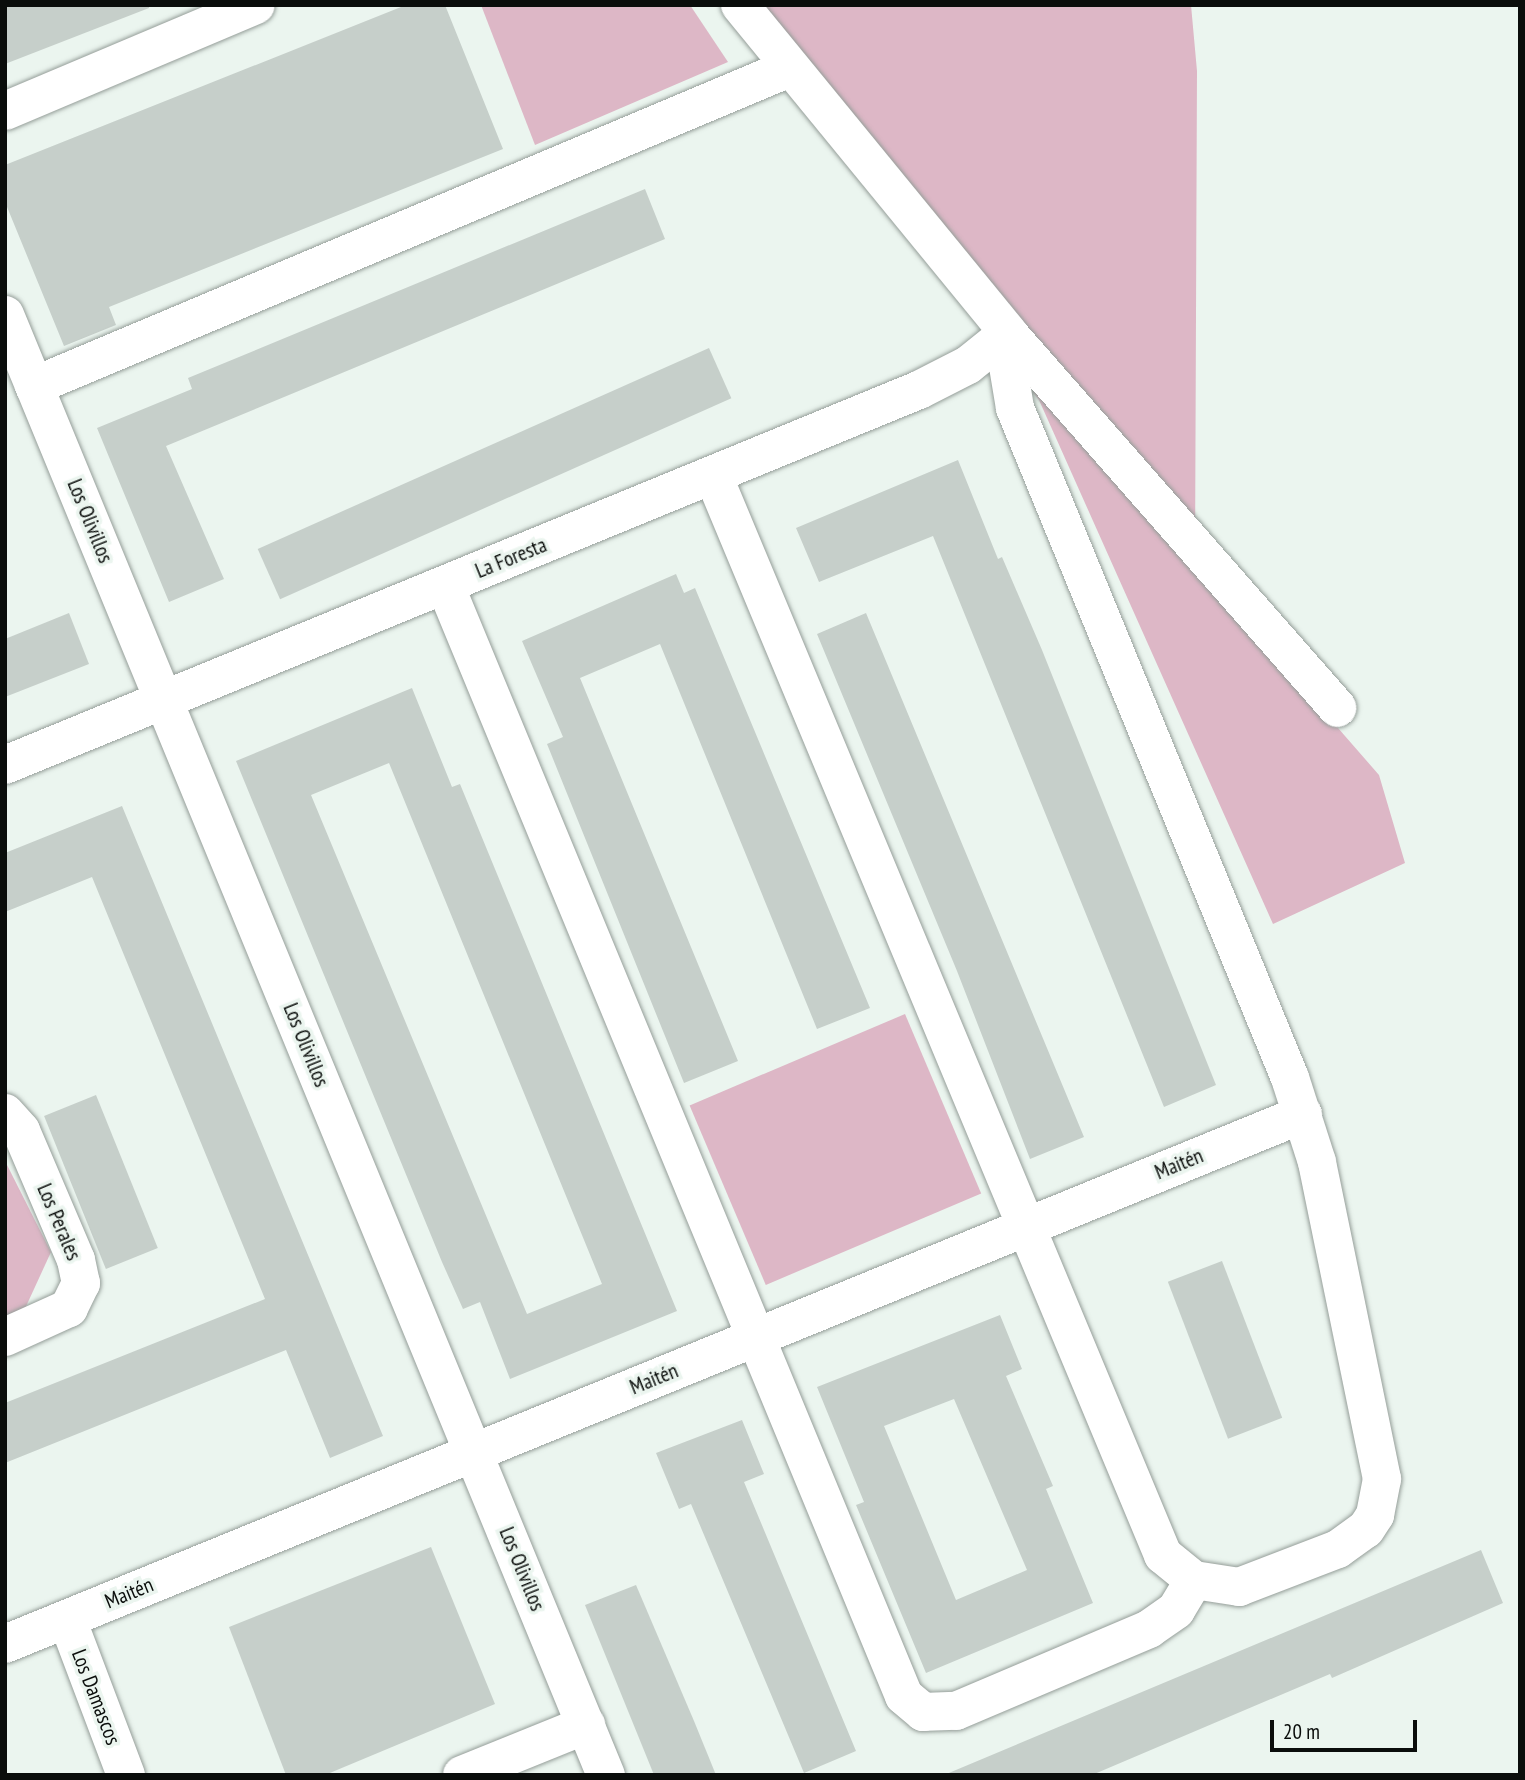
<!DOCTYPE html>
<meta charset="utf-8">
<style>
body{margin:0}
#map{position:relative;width:1525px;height:1780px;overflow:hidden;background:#ebf5ef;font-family:"PT Sans Narrow",sans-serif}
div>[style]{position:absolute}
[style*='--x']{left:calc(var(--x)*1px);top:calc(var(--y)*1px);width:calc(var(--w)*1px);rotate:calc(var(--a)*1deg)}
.green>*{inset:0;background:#ddb7c6;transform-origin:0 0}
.building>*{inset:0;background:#c6cfca;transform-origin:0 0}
.roads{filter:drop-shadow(0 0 2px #959e99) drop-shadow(0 0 2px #959e99)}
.street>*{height:38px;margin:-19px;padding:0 19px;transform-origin:19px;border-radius:19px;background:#fff}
span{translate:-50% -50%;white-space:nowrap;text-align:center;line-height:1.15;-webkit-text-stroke:7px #ebf5ef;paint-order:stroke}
.street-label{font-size:21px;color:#0a0d0b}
.frame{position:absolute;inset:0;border:7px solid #0a0d0b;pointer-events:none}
.scale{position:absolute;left:1270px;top:1720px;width:147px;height:32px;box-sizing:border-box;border:4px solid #0a0d0b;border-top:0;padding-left:9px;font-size:21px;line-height:24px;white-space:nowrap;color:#0a0d0b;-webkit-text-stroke:5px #ebf5ef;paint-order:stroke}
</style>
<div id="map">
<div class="green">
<div style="clip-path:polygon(481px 5px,690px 5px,728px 62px,535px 145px)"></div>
<div style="clip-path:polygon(764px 5px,1191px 5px,1197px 71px,1195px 564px,1379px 775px,1405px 863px,1273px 924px,1039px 400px,955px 293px)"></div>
<div style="left:905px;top:1014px;width:195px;height:234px;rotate:67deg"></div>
<div style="clip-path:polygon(5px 1161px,51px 1252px,23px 1313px,5px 1321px)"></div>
</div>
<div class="building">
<div style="clip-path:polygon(5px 5px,149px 5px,149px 8px,5px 64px)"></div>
<div style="clip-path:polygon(406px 5px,445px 5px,503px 149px,109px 307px,116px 325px,64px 346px,5px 202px,5px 165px)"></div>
<div style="clip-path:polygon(645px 189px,665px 239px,166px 446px,224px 579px,169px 602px,97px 428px,192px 389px,188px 378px)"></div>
<div style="left:709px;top:348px;width:55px;height:494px;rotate:66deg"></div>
<div style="clip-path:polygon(958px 460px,998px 559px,1002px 557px,1042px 650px,1216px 1085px,1164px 1107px,933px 536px,819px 582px,796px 528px)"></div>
<div style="clip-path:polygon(676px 574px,684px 593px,695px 588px,870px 1008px,817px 1029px,660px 644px,580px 678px,738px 1061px,684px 1083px,547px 744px,563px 737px,522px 641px)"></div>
<div style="clip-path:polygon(69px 613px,89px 664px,5px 697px,5px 639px)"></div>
<div style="clip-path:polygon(866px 613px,1084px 1137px,1030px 1159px,957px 971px,817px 634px)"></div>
<div style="clip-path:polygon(evenodd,412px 688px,452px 787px,460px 784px,677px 1311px,510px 1379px,480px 1302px,463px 1309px,442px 1262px,236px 761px,412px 688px,389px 763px,602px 1284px,527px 1314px,311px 795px,389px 763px)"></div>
<div style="clip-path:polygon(122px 806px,383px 1436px,330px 1458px,286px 1350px,5px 1463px,5px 1403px,265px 1299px,92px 877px,5px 912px,5px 853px)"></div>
<div style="left:96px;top:1095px;width:165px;height:56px;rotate:68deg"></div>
<div style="left:1222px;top:1261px;width:168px;height:58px;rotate:69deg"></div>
<div style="clip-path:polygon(evenodd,1000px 1315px,1022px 1369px,1006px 1376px,1053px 1486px,1046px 1489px,1093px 1603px,926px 1673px,856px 1505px,864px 1502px,817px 1387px,1000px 1315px,954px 1399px,1027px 1570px,956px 1600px,884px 1426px,954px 1399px)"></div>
<div style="clip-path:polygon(742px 1420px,764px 1474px,744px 1482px,856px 1751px,804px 1773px,691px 1504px,679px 1509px,656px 1453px)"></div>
<div style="clip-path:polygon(431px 1547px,495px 1704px,325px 1775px,286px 1775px,229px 1627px)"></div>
<div style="clip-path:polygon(1481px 1550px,1503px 1603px,1332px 1678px,1330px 1674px,1092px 1775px,944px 1775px)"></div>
<div style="clip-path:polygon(636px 1585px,694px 1721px,716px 1775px,654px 1775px,585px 1605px)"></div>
</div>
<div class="roads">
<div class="street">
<div style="--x:740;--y:5;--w:424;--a:50.7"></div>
<div style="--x:1008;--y:333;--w:499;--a:48.7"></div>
<div style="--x:5;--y:111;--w:272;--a:-22.9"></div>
<div style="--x:5;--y:315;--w:1579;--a:67.63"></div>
<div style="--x:34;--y:386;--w:817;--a:-22.83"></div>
<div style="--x:713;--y:475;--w:1170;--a:67.38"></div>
<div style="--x:1163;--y:1555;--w:40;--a:39"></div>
<div style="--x:1194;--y:1580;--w:46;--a:8.8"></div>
<div style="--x:1239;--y:1587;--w:106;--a:-21"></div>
<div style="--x:1338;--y:1549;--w:34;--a:-36"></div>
<div style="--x:1366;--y:1529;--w:17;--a:-57"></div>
<div style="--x:1375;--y:1515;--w:37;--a:-79"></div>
<div style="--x:1382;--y:1479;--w:324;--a:-101.6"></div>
<div style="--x:1317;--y:1162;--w:88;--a:-107.8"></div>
<div style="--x:1290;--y:1078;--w:724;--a:-112.32"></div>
<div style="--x:1015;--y:408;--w:49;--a:-99.5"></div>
<div style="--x:1007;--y:360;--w:27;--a:-88"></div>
<div style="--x:445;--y:585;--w:1202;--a:67.55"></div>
<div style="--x:904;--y:1696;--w:25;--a:40"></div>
<div style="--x:923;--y:1712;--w:33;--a:-2"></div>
<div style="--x:956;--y:1711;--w:210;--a:-23"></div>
<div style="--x:1149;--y:1629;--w:33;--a:-35"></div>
<div style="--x:1176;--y:1610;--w:35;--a:-59"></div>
<div style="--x:5;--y:765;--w:988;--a:-22.31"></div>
<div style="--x:919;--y:390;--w:55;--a:-27"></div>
<div style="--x:968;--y:365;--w:51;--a:-38.7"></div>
<div style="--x:5;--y:1113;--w:24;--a:48"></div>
<div style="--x:21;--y:1131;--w:140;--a:66.9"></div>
<div style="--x:76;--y:1260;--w:24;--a:78"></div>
<div style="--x:81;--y:1283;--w:28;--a:116"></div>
<div style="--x:69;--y:1308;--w:70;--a:155.6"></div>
<div style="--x:67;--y:1619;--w:167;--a:69.3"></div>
<div style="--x:5;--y:1644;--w:1402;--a:-22.21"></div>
<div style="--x:462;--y:1775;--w:134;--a:-22"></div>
</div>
</div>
<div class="street-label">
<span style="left:90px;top:521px;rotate:68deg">Los Olivillos</span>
<span style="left:511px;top:558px;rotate:-22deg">La Foresta</span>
<span style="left:306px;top:1045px;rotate:68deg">Los Olivillos</span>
<span style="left:1179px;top:1164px;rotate:-22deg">Maitén</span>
<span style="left:59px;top:1222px;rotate:67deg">Los Perales</span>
<span style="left:654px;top:1379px;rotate:-22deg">Maitén</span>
<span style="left:522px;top:1569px;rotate:68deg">Los Olivillos</span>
<span style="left:129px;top:1593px;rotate:-22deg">Maitén</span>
<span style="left:96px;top:1697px;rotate:69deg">Los Damascos</span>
</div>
<div class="frame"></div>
<div class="scale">20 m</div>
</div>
